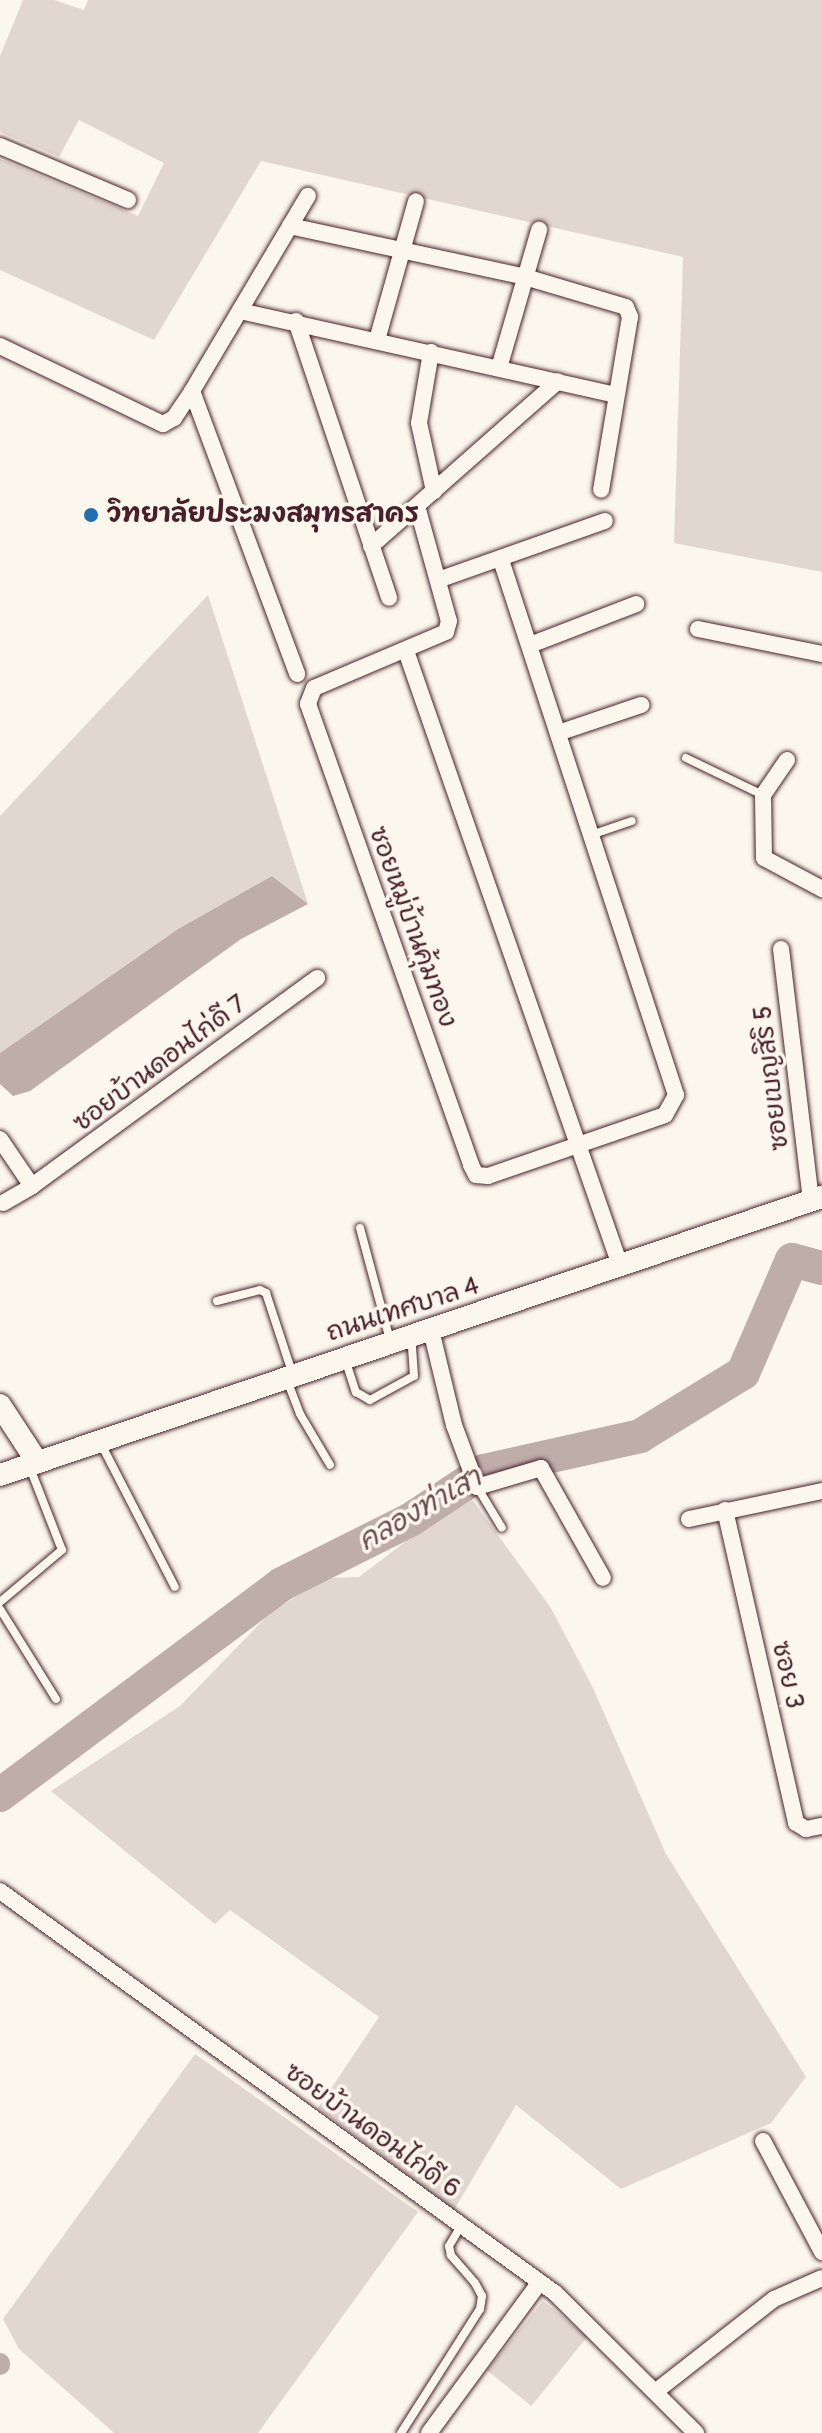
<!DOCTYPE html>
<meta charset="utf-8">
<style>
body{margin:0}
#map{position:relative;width:822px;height:2433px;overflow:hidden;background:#fbf7ec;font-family:Pangolin,"Playpen Sans Thai",sans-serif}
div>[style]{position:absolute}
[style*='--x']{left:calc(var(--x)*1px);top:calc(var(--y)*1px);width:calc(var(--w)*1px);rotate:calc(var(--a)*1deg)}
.green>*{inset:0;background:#e2d7d0;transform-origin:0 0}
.water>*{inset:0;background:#bfadaa}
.canal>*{height:20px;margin:-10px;padding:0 10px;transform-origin:10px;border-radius:10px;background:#bfadaa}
.river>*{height:34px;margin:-17px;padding:0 17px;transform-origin:17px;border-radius:17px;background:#bfadaa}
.roads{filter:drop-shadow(0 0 2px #4a1f2b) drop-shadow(0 0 2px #4a1f2b)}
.lane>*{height:8px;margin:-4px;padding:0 4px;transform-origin:4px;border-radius:4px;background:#fbf7ec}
.street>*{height:16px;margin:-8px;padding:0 8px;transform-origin:8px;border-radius:8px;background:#fbf7ec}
.secondary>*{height:22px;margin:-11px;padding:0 11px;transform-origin:11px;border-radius:11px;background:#fbf7ec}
.dots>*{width:22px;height:22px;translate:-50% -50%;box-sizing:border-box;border:4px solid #fbf7ec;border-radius:50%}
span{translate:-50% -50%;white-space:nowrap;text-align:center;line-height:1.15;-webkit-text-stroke:7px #fbf7ec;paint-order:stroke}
.poi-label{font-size:26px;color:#4a1f2b;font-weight:700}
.left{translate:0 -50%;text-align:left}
.street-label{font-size:26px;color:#4a1f2b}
.water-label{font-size:28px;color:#6d4a51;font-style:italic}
</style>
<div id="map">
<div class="green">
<div style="clip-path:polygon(23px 0,54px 0,84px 10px,88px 0,822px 0,822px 572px,674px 543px,683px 257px,261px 161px,154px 340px,0 270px,0 159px,138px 216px,164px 163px,79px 120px,59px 157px,0 132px,0 56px)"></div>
<div style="clip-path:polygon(208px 595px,308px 904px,272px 876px,178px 929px,0 1053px,0 816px)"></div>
<div style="clip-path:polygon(468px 1494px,551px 1608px,593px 1688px,666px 1854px,806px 2077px,771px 2123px,621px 2189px,516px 2105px,454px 2210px,318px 2108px,379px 2017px,230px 1910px,215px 1924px,51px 1791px,180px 1706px,271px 1612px,325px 1578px,359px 1577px)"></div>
<div style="clip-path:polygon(195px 2054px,418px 2212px,258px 2433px,114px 2433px,19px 2349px,3px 2319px)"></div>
<div style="left:543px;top:2301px;width:57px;height:89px;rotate:39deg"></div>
</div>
<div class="water">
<div style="clip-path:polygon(272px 876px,308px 904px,241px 939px,30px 1091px,13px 1096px,0 1084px,0 1053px,178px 929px)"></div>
</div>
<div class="canal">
<div style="--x:0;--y:2363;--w:2;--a:90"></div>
</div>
<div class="river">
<div style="--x:0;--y:1795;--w:352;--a:-36.8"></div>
<div style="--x:282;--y:1584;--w:143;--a:-26.6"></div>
<div style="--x:410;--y:1520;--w:89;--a:-33.5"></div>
<div style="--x:484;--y:1471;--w:160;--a:-12.6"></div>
<div style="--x:640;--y:1436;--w:121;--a:-31.5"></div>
<div style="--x:743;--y:1373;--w:123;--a:-66.6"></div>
<div style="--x:792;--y:1260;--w:31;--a:15"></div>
</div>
<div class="roads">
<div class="lane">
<div style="--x:686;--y:758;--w:85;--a:25.7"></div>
<div style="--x:591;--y:835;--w:43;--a:-18.9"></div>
<div style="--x:360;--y:1228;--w:116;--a:75"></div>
<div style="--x:217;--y:1301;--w:44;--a:-14.3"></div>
<div style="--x:260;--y:1290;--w:7;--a:27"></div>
<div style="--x:266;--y:1293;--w:86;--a:71.8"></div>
<div style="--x:346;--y:1362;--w:32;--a:72"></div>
<div style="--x:356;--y:1392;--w:16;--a:30"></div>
<div style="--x:370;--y:1400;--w:50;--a:-28.6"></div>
<div style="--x:414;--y:1376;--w:39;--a:-94"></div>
<div style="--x:287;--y:1380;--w:36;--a:69"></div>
<div style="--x:300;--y:1414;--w:59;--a:59.5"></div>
<div style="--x:100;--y:1442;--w:163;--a:62.7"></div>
<div style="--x:479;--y:1490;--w:44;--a:58.8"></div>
<div style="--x:0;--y:1602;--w:81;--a:-40"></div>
<div style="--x:62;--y:1550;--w:88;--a:-111.3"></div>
<div style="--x:0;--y:1609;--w:106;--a:58.1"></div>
<div style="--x:401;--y:2433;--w:147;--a:-57.5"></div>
<div style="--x:480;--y:2309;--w:13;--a:-81"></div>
<div style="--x:482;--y:2296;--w:15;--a:-118"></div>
<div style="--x:475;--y:2283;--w:37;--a:-131"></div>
<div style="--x:451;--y:2255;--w:9;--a:-103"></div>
<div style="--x:449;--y:2246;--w:23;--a:-59"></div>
</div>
<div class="street">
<div style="--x:0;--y:146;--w:139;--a:22.9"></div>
<div style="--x:290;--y:226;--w:240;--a:12.2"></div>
<div style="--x:525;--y:277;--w:105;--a:16.5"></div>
<div style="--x:626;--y:307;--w:11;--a:68"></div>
<div style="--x:630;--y:317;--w:175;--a:99.5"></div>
<div style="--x:240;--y:311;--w:384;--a:12.6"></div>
<div style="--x:296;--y:321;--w:292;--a:71.4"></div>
<div style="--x:377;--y:340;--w:144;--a:-74.3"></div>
<div style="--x:0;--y:346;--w:181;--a:25.6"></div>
<div style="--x:163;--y:424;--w:13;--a:-29"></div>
<div style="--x:174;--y:418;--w:32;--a:-56"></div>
<div style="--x:192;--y:391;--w:227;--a:-59.3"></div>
<div style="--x:431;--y:352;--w:72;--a:99.6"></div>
<div style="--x:419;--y:423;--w:70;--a:77.6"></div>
<div style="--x:499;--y:368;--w:144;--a:-73.8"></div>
<div style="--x:192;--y:391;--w:302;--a:69.6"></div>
<div style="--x:417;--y:506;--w:119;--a:74.5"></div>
<div style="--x:449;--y:621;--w:11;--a:105"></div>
<div style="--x:446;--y:632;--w:143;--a:157"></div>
<div style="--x:314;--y:688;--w:17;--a:111"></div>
<div style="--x:308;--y:704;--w:489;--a:70.5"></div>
<div style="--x:471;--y:1165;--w:11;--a:63"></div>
<div style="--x:476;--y:1175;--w:12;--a:5"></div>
<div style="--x:488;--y:1176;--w:187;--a:-19"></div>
<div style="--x:665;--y:1115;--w:23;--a:-61"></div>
<div style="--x:676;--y:1095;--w:563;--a:-108.11"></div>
<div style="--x:371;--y:546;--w:249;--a:-41.4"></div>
<div style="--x:438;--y:580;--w:177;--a:-19.5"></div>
<div style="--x:698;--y:629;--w:126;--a:11.4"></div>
<div style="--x:530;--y:645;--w:114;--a:-21.1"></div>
<div style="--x:406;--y:651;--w:653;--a:70.79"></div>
<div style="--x:558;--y:733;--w:88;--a:-18.6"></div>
<div style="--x:787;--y:760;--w:42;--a:124.4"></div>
<div style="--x:763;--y:795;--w:63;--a:89.1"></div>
<div style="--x:764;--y:858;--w:66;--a:28.1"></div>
<div style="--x:781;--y:949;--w:254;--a:83.2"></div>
<div style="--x:0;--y:1139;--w:57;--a:55.8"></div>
<div style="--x:32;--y:1186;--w:353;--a:-36.1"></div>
<div style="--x:3;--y:1203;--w:34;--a:-30"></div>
<div style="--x:431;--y:1330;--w:98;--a:76.4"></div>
<div style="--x:454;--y:1425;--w:66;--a:69.6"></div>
<div style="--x:477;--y:1487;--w:67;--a:-16.5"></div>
<div style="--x:541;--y:1468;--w:126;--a:60.6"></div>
<div style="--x:725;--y:1510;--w:321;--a:77.2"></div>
<div style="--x:796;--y:1823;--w:12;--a:31"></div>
<div style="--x:806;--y:1829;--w:16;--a:-11"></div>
<div style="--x:689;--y:1519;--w:136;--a:-11.9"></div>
<div style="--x:0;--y:1891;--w:685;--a:35.92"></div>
<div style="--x:555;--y:2293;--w:199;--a:44.8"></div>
<div style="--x:763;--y:2141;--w:126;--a:62"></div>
<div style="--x:655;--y:2392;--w:151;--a:-38"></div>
<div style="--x:774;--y:2299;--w:52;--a:-23.6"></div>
<div style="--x:429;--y:2433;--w:187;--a:-53.7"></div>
</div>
<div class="secondary">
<div style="--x:0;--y:1405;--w:66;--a:56.8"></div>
<div style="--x:0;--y:1475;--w:868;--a:-18.69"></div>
</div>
</div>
<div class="dots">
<div style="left:91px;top:515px;background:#1f6fb2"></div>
</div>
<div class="poi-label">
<span class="left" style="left:107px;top:515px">วิทยาลัยประมงสมุทรสาคร</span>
</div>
<div class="street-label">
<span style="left:412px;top:927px;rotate:70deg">ซอยหมู่บ้านคุ้มทอง</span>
<span style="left:160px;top:1064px;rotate:-37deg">ซอยบ้านดอนไก่ดี 7</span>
<span style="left:772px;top:1078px;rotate:-97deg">ซอยเบญสิริ 5</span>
<span style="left:403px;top:1310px;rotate:-18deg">ถนนเทศบาล 4</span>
<span style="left:787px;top:1675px;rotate:77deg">ซอย 3</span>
<span style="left:372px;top:2131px;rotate:36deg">ซอยบ้านดอนไก่ดี 6</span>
</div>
<div class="water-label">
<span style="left:420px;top:1510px;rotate:-30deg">คลองท่าเสา</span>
</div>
</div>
